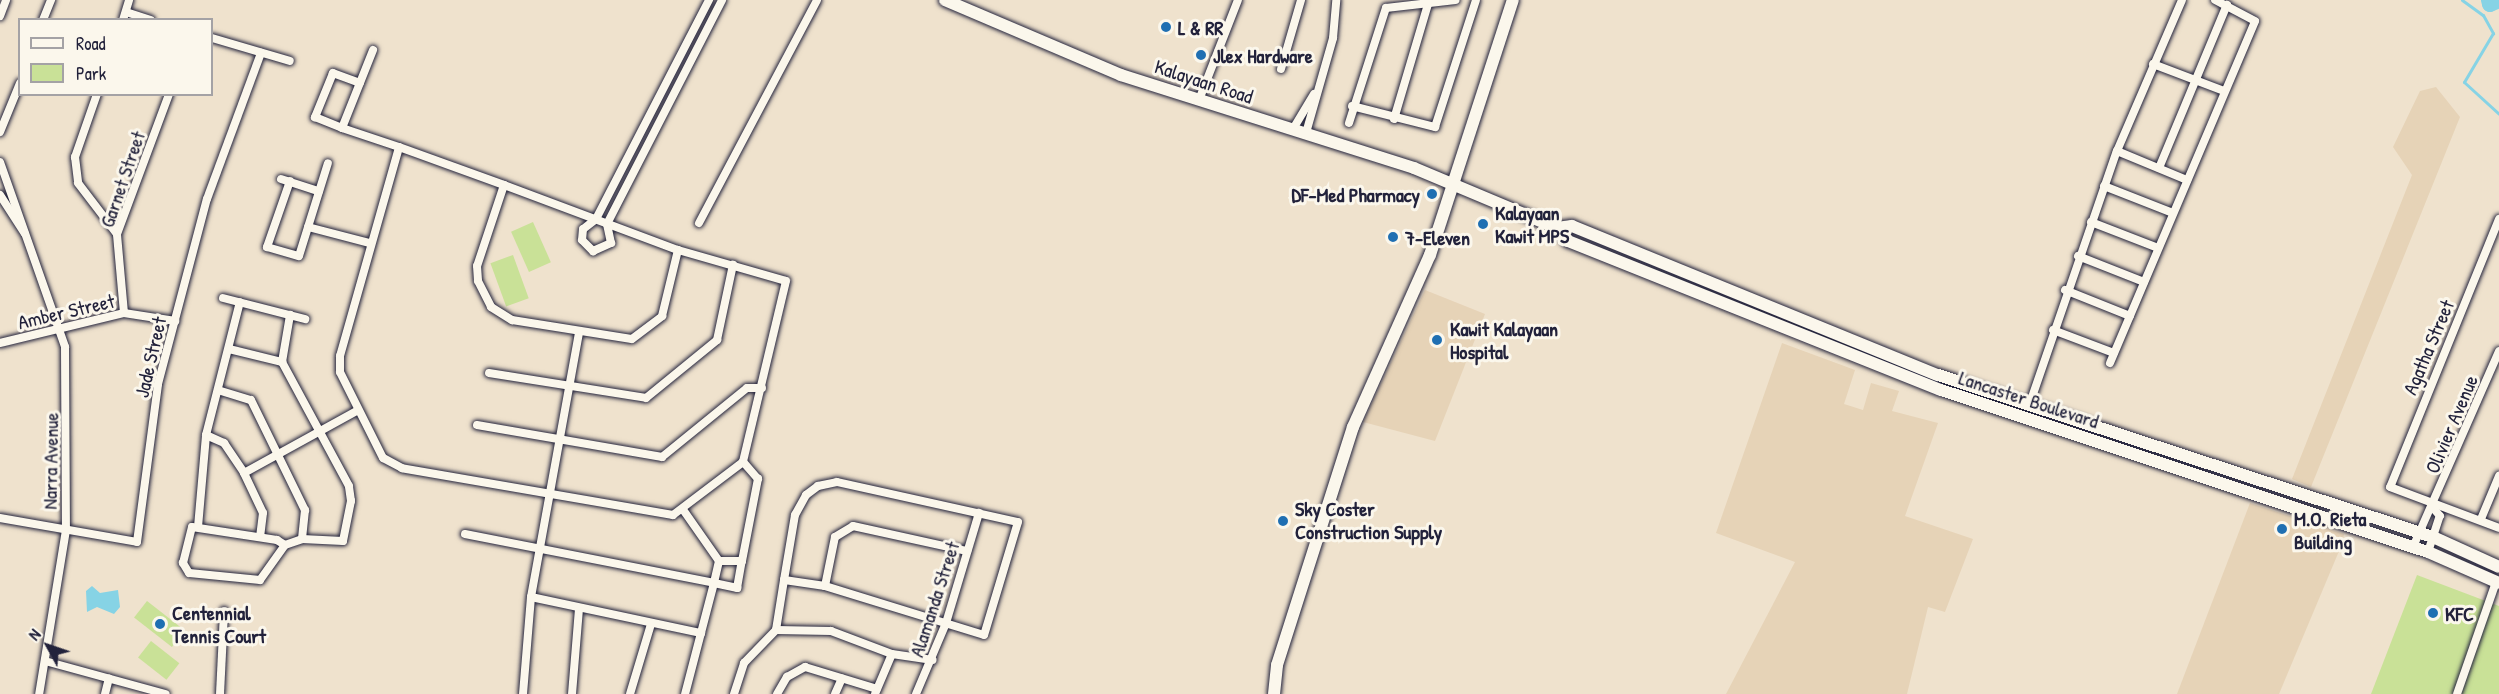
<!DOCTYPE html>
<style>
body{margin:0}
#map{position:relative;width:2499px;height:694px;overflow:hidden;background:#efe2cd;font-family:"Patrick Hand",sans-serif}
div>[style]{position:absolute}
[style*='--x']{left:calc(var(--x)*1px);top:calc(var(--y)*1px);width:calc(var(--w)*1px);rotate:calc(var(--a)*1deg)}
.built>*{inset:0;background:#e6d3b7}
.green>*{inset:0;background:#c9e197;transform-origin:0 0}
.water>*{inset:0;background:#86d3e5}
.stream>*{height:3px;margin:-1.5px;padding:0 1.5px;transform-origin:1.5px;border-radius:1.5px;background:#86d3e5}
.river>*{height:16px;margin:-8px;padding:0 8px;transform-origin:8px;border-radius:8px;background:#86d3e5}
.roads{filter:drop-shadow(0 0 2px #22223b) drop-shadow(0 0 2px #22223b)}
.street>*{height:8px;margin:-4px;padding:0 4px;transform-origin:4px;border-radius:4px;background:#fbf7ec}
.secondary>*{height:12px;margin:-6px;padding:0 6px;transform-origin:6px;border-radius:6px;background:#fbf7ec}
.dots>*{width:16px;height:16px;translate:-50% -50%;box-sizing:border-box;border:3px solid #fbf7ec;border-radius:50%}
span{translate:-50% -50%;white-space:nowrap;text-align:center;line-height:1.15;-webkit-text-stroke:6px #fbf7ec;paint-order:stroke}
.poi-label{font-size:20px;color:#22223b;font-weight:700}
.left{translate:0 -50%;text-align:left}
.right{translate:-100% -50%;text-align:right}
.street-label{font-size:20px;color:#22223b}
.legend{position:absolute;left:18px;top:18px;width:195px;height:78px;box-sizing:border-box;background:#fbf7ec;border:2px solid #a4a2a5;margin:0;padding:8px 10px;list-style:none;font-size:18px;color:#22223b}
.legend li{display:flex;align-items:center;gap:12px;height:30px}
.legend b{width:30px;border:2px solid #a4a2a5}
.north{position:absolute;left:18px;top:616px;width:60px;height:60px;-webkit-text-stroke:4px #fbf7ec;paint-order:stroke;rotate:310deg;font-size:16px;font-weight:700;line-height:24px;text-align:center;color:#22223b}
.north::after{content:'';display:block;margin:auto;width:21px;height:27px;background:#22223b;clip-path:polygon(50% 0,100% 100%,50% 72%,0 100%)}
</style>
<div id="map">
<div class="built">
<div style="clip-path:polygon(2436px 87px,2460px 117px,2311px 487px,2292px 479px,2412px 175px,2393px 147px,2420px 91px)"></div>
<div style="clip-path:polygon(1425px 290px,1485px 314px,1435px 441px,1363px 422px)"></div>
<div style="clip-path:polygon(1782px 343px,1855px 370px,1844px 404px,1863px 410px,1871px 383px,1899px 391px,1892px 411px,1938px 423px,1905px 516px,1973px 539px,1945px 612px,1928px 607px,1907px 694px,1726px 694px,1795px 562px,1716px 533px)"></div>
<div style="clip-path:polygon(2250px 503px,2344px 534px,2342px 544px,2279px 694px,2177px 694px)"></div>
</div>
<div class="green">
<div style="left:533px;top:222px;width:44px;height:24px;rotate:66deg"></div>
<div style="left:513px;top:255px;width:46px;height:24px;rotate:70deg"></div>
<div style="clip-path:polygon(2417px 575px,2499px 606px,2499px 694px,2371px 694px)"></div>
<div style="left:147px;top:601px;width:48px;height:21px;rotate:38deg"></div>
<div style="left:151px;top:641px;width:36px;height:21px;rotate:38deg"></div>
</div>
<div class="water">
<div style="clip-path:polygon(92px 586px,100px 593px,118px 590px,120px 607px,114px 614px,97px 607px,87px 612px,86px 591px)"></div>
</div>
<div class="stream">
<div style="--x:2462;--y:0;--w:26;--a:36"></div>
<div style="--x:2483;--y:15;--w:21;--a:61"></div>
<div style="--x:2493;--y:33;--w:57;--a:120.6"></div>
<div style="--x:2464;--y:82;--w:47;--a:42.4"></div>
</div>
<div class="river">
<div style="--x:2489;--y:0;--w:4;--a:76"></div>
<div style="--x:2490;--y:4;--w:10;--a:-24"></div>
</div>
<div class="roads">
<div class="street">
<div style="--x:709;--y:0;--w:246;--a:117.3"></div>
<div style="--x:596;--y:219;--w:16;--a:142"></div>
<div style="--x:583;--y:229;--w:11;--a:95"></div>
<div style="--x:582;--y:240;--w:16;--a:45"></div>
<div style="--x:593;--y:251;--w:20;--a:-24"></div>
<div style="--x:611;--y:243;--w:19;--a:-102"></div>
<div style="--x:607;--y:224;--w:252;--a:-62.8"></div>
<div style="--x:126;--y:12;--w:26;--a:18"></div>
<div style="--x:0;--y:16;--w:17;--a:-69"></div>
<div style="--x:43;--y:20;--w:22;--a:-68"></div>
<div style="--x:123;--y:20;--w:21;--a:-73"></div>
<div style="--x:212;--y:38;--w:81;--a:16.4"></div>
<div style="--x:2153;--y:64;--w:76;--a:20.8"></div>
<div style="--x:1281;--y:69;--w:72;--a:-73.8"></div>
<div style="--x:360;--y:83;--w:29;--a:-160"></div>
<div style="--x:333;--y:73;--w:48;--a:112.2"></div>
<div style="--x:315;--y:117;--w:29;--a:22"></div>
<div style="--x:342;--y:128;--w:60;--a:18.4"></div>
<div style="--x:399;--y:147;--w:112;--a:19.9"></div>
<div style="--x:504;--y:185;--w:186;--a:20.5"></div>
<div style="--x:678;--y:250;--w:112;--a:16"></div>
<div style="--x:786;--y:281;--w:186;--a:103.4"></div>
<div style="--x:743;--y:462;--w:88;--a:142.9"></div>
<div style="--x:673;--y:515;--w:275;--a:-170.2"></div>
<div style="--x:402;--y:468;--w:21;--a:-152"></div>
<div style="--x:383;--y:458;--w:96;--a:-116.6"></div>
<div style="--x:340;--y:372;--w:16;--a:-90"></div>
<div style="--x:340;--y:356;--w:217;--a:-74.2"></div>
<div style="--x:97;--y:94;--w:67;--a:109.2"></div>
<div style="--x:75;--y:157;--w:26;--a:83"></div>
<div style="--x:78;--y:183;--w:64;--a:52.6"></div>
<div style="--x:1199;--y:100;--w:107;--a:-68.7"></div>
<div style="--x:1352;--y:106;--w:86;--a:14.2"></div>
<div style="--x:1435;--y:127;--w:133;--a:-72.1"></div>
<div style="--x:1394;--y:119;--w:120;--a:-73.5"></div>
<div style="--x:1349;--y:123;--w:121;--a:-72.2"></div>
<div style="--x:1386;--y:8;--w:70;--a:-6.5"></div>
<div style="--x:342;--y:128;--w:84;--a:-68.3"></div>
<div style="--x:1293;--y:129;--w:41;--a:-59"></div>
<div style="--x:0;--y:132;--w:53;--a:-67.8"></div>
<div style="--x:1306;--y:133;--w:99;--a:-74.1"></div>
<div style="--x:1333;--y:38;--w:38;--a:-85"></div>
<div style="--x:2117;--y:151;--w:76;--a:22.5"></div>
<div style="--x:0;--y:162;--w:196;--a:70.6"></div>
<div style="--x:65;--y:347;--w:183;--a:89.7"></div>
<div style="--x:66;--y:530;--w:166;--a:99.3"></div>
<div style="--x:2159;--y:168;--w:177;--a:-67.4"></div>
<div style="--x:281;--y:179;--w:40;--a:18"></div>
<div style="--x:290;--y:181;--w:70;--a:109.2"></div>
<div style="--x:267;--y:247;--w:33;--a:16"></div>
<div style="--x:299;--y:256;--w:97;--a:-72.7"></div>
<div style="--x:504;--y:185;--w:85;--a:108.4"></div>
<div style="--x:477;--y:266;--w:15;--a:86"></div>
<div style="--x:478;--y:281;--w:29;--a:63"></div>
<div style="--x:491;--y:307;--w:25;--a:32"></div>
<div style="--x:512;--y:320;--w:121;--a:9"></div>
<div style="--x:632;--y:339;--w:38;--a:-37"></div>
<div style="--x:662;--y:316;--w:68;--a:-76.4"></div>
<div style="--x:2104;--y:186;--w:74;--a:21.4"></div>
<div style="--x:0;--y:195;--w:46;--a:57.3"></div>
<div style="--x:2499;--y:219;--w:289;--a:112.1"></div>
<div style="--x:2390;--y:487;--w:116;--a:20.6"></div>
<div style="--x:2091;--y:222;--w:72;--a:21.2"></div>
<div style="--x:699;--y:223;--w:252;--a:-62.1"></div>
<div style="--x:308;--y:227;--w:63;--a:14.7"></div>
<div style="--x:2078;--y:256;--w:71;--a:21.5"></div>
<div style="--x:2065;--y:290;--w:70;--a:21.8"></div>
<div style="--x:223;--y:298;--w:85;--a:14.4"></div>
<div style="--x:124;--y:313;--w:79;--a:-95.1"></div>
<div style="--x:117;--y:234;--w:149;--a:-69.6"></div>
<div style="--x:2053;--y:330;--w:65;--a:20.7"></div>
<div style="--x:0;--y:343;--w:128;--a:-13.6"></div>
<div style="--x:124;--y:313;--w:52;--a:8.9"></div>
<div style="--x:229;--y:349;--w:55;--a:13.8"></div>
<div style="--x:2110;--y:363;--w:371;--a:-67"></div>
<div style="--x:2255;--y:21;--w:45;--a:-152.3"></div>
<div style="--x:489;--y:373;--w:159;--a:9"></div>
<div style="--x:646;--y:398;--w:92;--a:-39.2"></div>
<div style="--x:717;--y:340;--w:77;--a:-78"></div>
<div style="--x:221;--y:391;--w:31;--a:17"></div>
<div style="--x:251;--y:400;--w:123;--a:63.9"></div>
<div style="--x:305;--y:510;--w:29;--a:96"></div>
<div style="--x:2030;--y:403;--w:267;--a:-71"></div>
<div style="--x:2117;--y:151;--w:164;--a:-66.7"></div>
<div style="--x:477;--y:425;--w:188;--a:9.8"></div>
<div style="--x:662;--y:457;--w:109;--a:-39.1"></div>
<div style="--x:747;--y:388;--w:15;--a:0"></div>
<div style="--x:206;--y:435;--w:20;--a:24"></div>
<div style="--x:224;--y:443;--w:36;--a:56"></div>
<div style="--x:244;--y:473;--w:44;--a:64.6"></div>
<div style="--x:263;--y:513;--w:24;--a:97"></div>
<div style="--x:244;--y:473;--w:129;--a:-28.8"></div>
<div style="--x:684;--y:511;--w:61;--a:55"></div>
<div style="--x:0;--y:518;--w:139;--a:9.9"></div>
<div style="--x:137;--y:542;--w:159;--a:-82.4"></div>
<div style="--x:158;--y:384;--w:191;--a:-75.2"></div>
<div style="--x:207;--y:199;--w:156;--a:-69.7"></div>
<div style="--x:2481;--y:519;--w:47;--a:-67.3"></div>
<div style="--x:192;--y:527;--w:86;--a:8.7"></div>
<div style="--x:277;--y:540;--w:9;--a:32"></div>
<div style="--x:285;--y:545;--w:43;--a:125.5"></div>
<div style="--x:260;--y:580;--w:71;--a:-174.4"></div>
<div style="--x:189;--y:573;--w:12;--a:-121"></div>
<div style="--x:183;--y:563;--w:37;--a:-76"></div>
<div style="--x:198;--y:527;--w:92;--a:-85"></div>
<div style="--x:206;--y:435;--w:137;--a:-75.7"></div>
<div style="--x:465;--y:534;--w:254;--a:11.1"></div>
<div style="--x:714;--y:583;--w:115;--a:104.6"></div>
<div style="--x:285;--y:545;--w:18;--a:-19"></div>
<div style="--x:302;--y:539;--w:41;--a:2.8"></div>
<div style="--x:343;--y:541;--w:41;--a:-78.7"></div>
<div style="--x:351;--y:501;--w:15;--a:-98"></div>
<div style="--x:349;--y:486;--w:141;--a:-118.4"></div>
<div style="--x:282;--y:362;--w:48;--a:-80.3"></div>
<div style="--x:2413;--y:547;--w:214;--a:-66.3"></div>
<div style="--x:2428;--y:552;--w:38;--a:-72"></div>
<div style="--x:2440;--y:516;--w:9;--a:-131"></div>
<div style="--x:742;--y:561;--w:23;--a:180"></div>
<div style="--x:719;--y:561;--w:23;--a:103"></div>
<div style="--x:714;--y:583;--w:24;--a:12"></div>
<div style="--x:737;--y:588;--w:27;--a:-80"></div>
<div style="--x:742;--y:561;--w:84;--a:-79"></div>
<div style="--x:758;--y:479;--w:23;--a:-131"></div>
<div style="--x:825;--y:586;--w:50;--a:-78.5"></div>
<div style="--x:835;--y:537;--w:21;--a:-31"></div>
<div style="--x:853;--y:526;--w:117;--a:12.4"></div>
<div style="--x:531;--y:597;--w:174;--a:12"></div>
<div style="--x:776;--y:630;--w:51;--a:-80.9"></div>
<div style="--x:784;--y:580;--w:66;--a:-80.4"></div>
<div style="--x:795;--y:515;--w:23;--a:-61"></div>
<div style="--x:806;--y:495;--w:15;--a:-37"></div>
<div style="--x:818;--y:486;--w:19;--a:-12"></div>
<div style="--x:837;--y:482;--w:185;--a:12.5"></div>
<div style="--x:1018;--y:522;--w:118;--a:106.7"></div>
<div style="--x:984;--y:635;--w:166;--a:-162.9"></div>
<div style="--x:825;--y:586;--w:41;--a:-171.7"></div>
<div style="--x:45;--y:661;--w:125;--a:15.3"></div>
<div style="--x:105;--y:694;--w:16;--a:-76"></div>
<div style="--x:220;--y:694;--w:83;--a:-87.2"></div>
<div style="--x:523;--y:694;--w:97;--a:-85.3"></div>
<div style="--x:531;--y:597;--w:269;--a:-79.7"></div>
<div style="--x:572;--y:694;--w:86;--a:-85.3"></div>
<div style="--x:630;--y:694;--w:73;--a:-73.3"></div>
<div style="--x:734;--y:694;--w:33;--a:-72"></div>
<div style="--x:744;--y:663;--w:46;--a:-45.9"></div>
<div style="--x:776;--y:630;--w:55;--a:1"></div>
<div style="--x:831;--y:631;--w:65;--a:20.7"></div>
<div style="--x:892;--y:654;--w:41;--a:8.3"></div>
<div style="--x:777;--y:694;--w:20;--a:-60"></div>
<div style="--x:787;--y:677;--w:21;--a:-29"></div>
<div style="--x:805;--y:667;--w:75;--a:17"></div>
<div style="--x:835;--y:694;--w:17;--a:-66"></div>
<div style="--x:875;--y:694;--w:43;--a:-67"></div>
<div style="--x:916;--y:694;--w:77;--a:-67.1"></div>
<div style="--x:946;--y:623;--w:115;--a:-73.3"></div>
<div style="--x:2457;--y:694;--w:119;--a:-70.8"></div>
</div>
<div class="secondary">
<div style="--x:945;--y:0;--w:191;--a:23.1"></div>
<div style="--x:1121;--y:75;--w:307;--a:17.6"></div>
<div style="--x:1414;--y:168;--w:155;--a:22.8"></div>
<div style="--x:1557;--y:228;--w:17;--a:50"></div>
<div style="--x:1568;--y:241;--w:402;--a:21.8"></div>
<div style="--x:1941;--y:390;--w:513;--a:18.4"></div>
<div style="--x:2428;--y:552;--w:77;--a:23.6"></div>
<div style="--x:1557;--y:228;--w:15;--a:-8"></div>
<div style="--x:1572;--y:226;--w:395;--a:22.2"></div>
<div style="--x:1938;--y:375;--w:521;--a:18.12"></div>
<div style="--x:2433;--y:537;--w:72;--a:24.4"></div>
<div style="--x:1274;--y:694;--w:29;--a:-84"></div>
<div style="--x:1277;--y:665;--w:250;--a:-72.3"></div>
<div style="--x:1353;--y:427;--w:188;--a:-65.9"></div>
<div style="--x:1430;--y:255;--w:268;--a:-72"></div>
</div>
</div>
<div class="dots">
<div style="left:1166px;top:27px;background:#1f6fb2"></div>
<div style="left:1201px;top:55px;background:#1f6fb2"></div>
<div style="left:1432px;top:194px;background:#1f6fb2"></div>
<div style="left:1483px;top:224px;background:#1f6fb2"></div>
<div style="left:1393px;top:237px;background:#1f6fb2"></div>
<div style="left:1437px;top:340px;background:#1f6fb2"></div>
<div style="left:1283px;top:521px;background:#1f6fb2"></div>
<div style="left:2282px;top:529px;background:#1f6fb2"></div>
<div style="left:2433px;top:613px;background:#1f6fb2"></div>
<div style="left:160px;top:624px;background:#1f6fb2"></div>
</div>
<div class="poi-label">
<span class="left" style="left:1178px;top:27px">L &amp; RR</span>
<span class="left" style="left:1213px;top:55px">Jlex Hardware</span>
<span class="right" style="left:1420px;top:194px">DF-Med Pharmacy</span>
<span class="left" style="left:1495px;top:224px">Kalayaan<br>Kawit MPS</span>
<span class="left" style="left:1405px;top:237px">7-Eleven</span>
<span class="left" style="left:1450px;top:340px">Kawit Kalayaan<br>Hospital</span>
<span class="left" style="left:1295px;top:520px">Sky Coster<br>Construction Supply</span>
<span class="left" style="left:2294px;top:530px">M.O. Rieta<br>Building</span>
<span class="left" style="left:172px;top:624px">Centennial<br>Tennis Court</span>
<span class="left" style="left:2445px;top:613px">KFC</span>
</div>
<div class="street-label">
<span style="left:1204px;top:81px;rotate:18deg">Kalayaan Road</span>
<span style="left:122px;top:179px;rotate:-71deg">Garnet Street</span>
<span style="left:66px;top:311px;rotate:-13deg">Amber Street</span>
<span style="left:2428px;top:347px;rotate:-67deg">Agatha Street</span>
<span style="left:150px;top:357px;rotate:-77deg">Jade Street</span>
<span style="left:2029px;top:399px;rotate:18deg">Lancaster Boulevard</span>
<span style="left:2451px;top:424px;rotate:-67deg">Olivier Avenue</span>
<span style="left:50px;top:461px;rotate:-89deg">Narra Avenue</span>
<span style="left:934px;top:599px;rotate:-72deg">Alamanda Street</span>
</div>
<ul class="legend">
<li><b style="height:8px;background:#fbf7ec"></b>Road</li>
<li><b style="height:16px;background:#c9e197"></b>Park</li>
</ul>
<div class="north">N</div>
</div>
